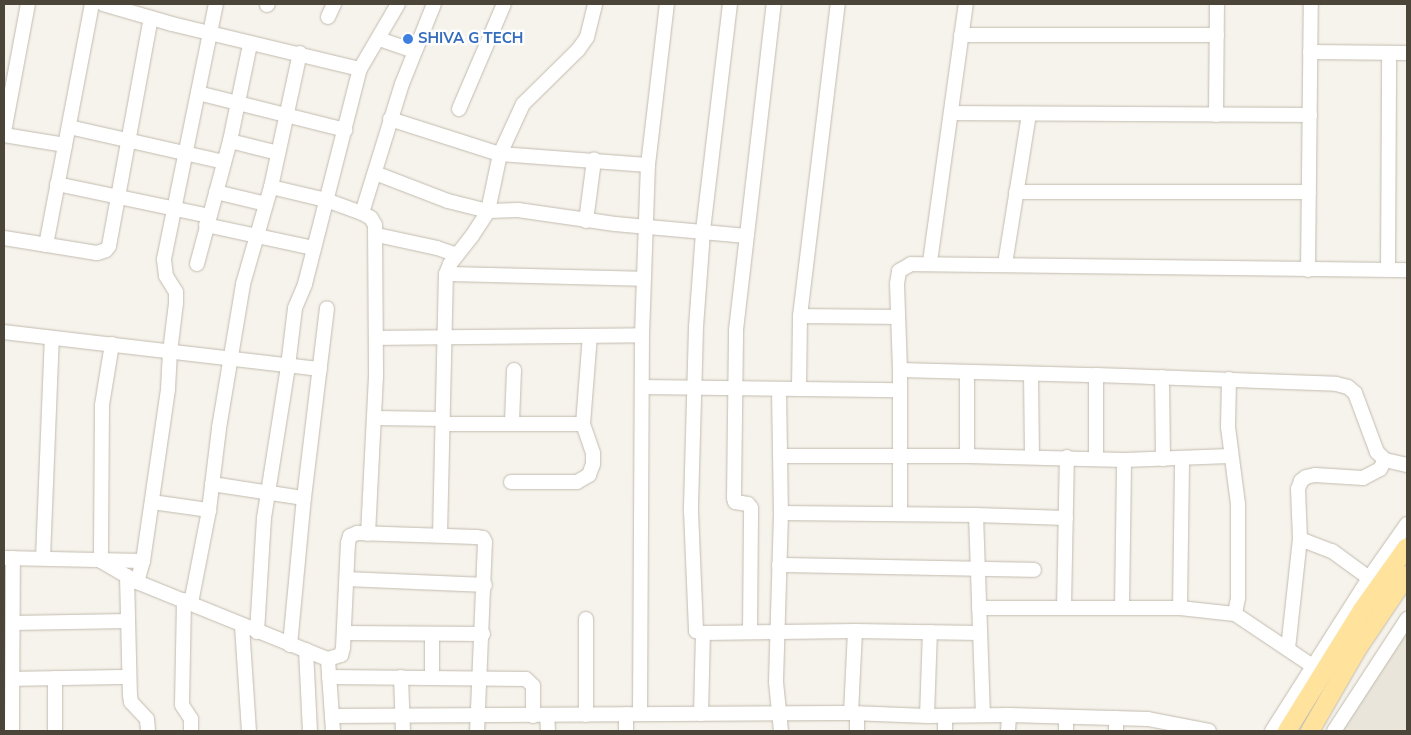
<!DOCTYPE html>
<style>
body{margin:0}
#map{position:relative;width:1411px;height:735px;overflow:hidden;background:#f6f3ec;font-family:"Nunito Sans",sans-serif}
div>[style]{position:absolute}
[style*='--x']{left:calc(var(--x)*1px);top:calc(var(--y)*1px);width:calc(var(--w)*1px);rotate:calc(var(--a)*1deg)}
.residential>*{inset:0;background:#eae5da}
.roads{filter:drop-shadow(0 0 1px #c2bbae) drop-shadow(0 0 1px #c2bbae)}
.minor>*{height:14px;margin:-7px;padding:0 7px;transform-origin:7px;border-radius:7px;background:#fff}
.major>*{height:18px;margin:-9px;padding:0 9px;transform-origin:9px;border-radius:9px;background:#ffe39c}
.dots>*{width:14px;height:14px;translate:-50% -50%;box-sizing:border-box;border:2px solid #fff;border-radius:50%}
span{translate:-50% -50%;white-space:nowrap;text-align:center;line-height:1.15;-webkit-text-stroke:4.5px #fff;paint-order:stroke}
.shop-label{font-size:15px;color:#366cbe;font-weight:700}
.left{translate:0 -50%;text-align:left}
.frame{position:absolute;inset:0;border:5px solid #4b4439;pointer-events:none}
</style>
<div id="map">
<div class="residential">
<div style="clip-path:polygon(1407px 631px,1407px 731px,1342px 731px)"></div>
</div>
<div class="roads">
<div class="minor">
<div style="--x:103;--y:4;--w:72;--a:16.2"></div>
<div style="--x:172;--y:24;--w:193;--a:13.5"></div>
<div style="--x:730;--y:4;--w:230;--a:96.8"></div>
<div style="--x:703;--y:232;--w:95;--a:94.2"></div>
<div style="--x:696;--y:327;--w:184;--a:91.6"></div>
<div style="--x:691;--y:511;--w:120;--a:87.6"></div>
<div style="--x:696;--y:631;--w:7;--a:16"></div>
<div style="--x:703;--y:633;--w:152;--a:-0.8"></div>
<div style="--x:855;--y:631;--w:125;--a:0.9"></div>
<div style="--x:267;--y:5;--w:1;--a:-45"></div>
<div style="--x:328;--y:17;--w:14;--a:-65"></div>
<div style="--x:961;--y:35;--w:256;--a:0"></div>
<div style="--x:379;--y:39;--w:36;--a:19"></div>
<div style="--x:1310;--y:52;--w:97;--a:0.6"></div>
<div style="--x:198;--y:93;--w:152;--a:14.1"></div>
<div style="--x:459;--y:109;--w:114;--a:-66.8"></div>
<div style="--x:951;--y:113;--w:359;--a:0.3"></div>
<div style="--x:1216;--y:115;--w:111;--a:-89.5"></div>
<div style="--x:390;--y:119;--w:115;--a:17.7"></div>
<div style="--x:500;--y:154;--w:148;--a:4.3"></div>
<div style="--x:69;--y:127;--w:159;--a:12.7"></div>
<div style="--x:4;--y:132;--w:130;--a:-79.4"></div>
<div style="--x:4;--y:135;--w:62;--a:9.3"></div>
<div style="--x:230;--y:141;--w:49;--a:14"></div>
<div style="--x:375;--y:173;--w:78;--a:21"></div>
<div style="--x:448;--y:201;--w:41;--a:14"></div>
<div style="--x:488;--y:211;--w:30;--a:-2"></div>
<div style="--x:518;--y:210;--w:98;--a:8.2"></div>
<div style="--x:615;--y:224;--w:132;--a:5.2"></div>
<div style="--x:57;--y:184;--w:155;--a:11.9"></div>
<div style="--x:271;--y:187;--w:57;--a:13.3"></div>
<div style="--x:326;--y:200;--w:38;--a:20"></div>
<div style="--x:362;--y:213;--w:10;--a:29"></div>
<div style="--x:371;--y:218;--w:8;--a:60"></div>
<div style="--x:375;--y:225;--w:151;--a:89.6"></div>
<div style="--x:376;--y:376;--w:158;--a:92.9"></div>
<div style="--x:216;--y:192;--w:51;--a:13.5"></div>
<div style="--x:1016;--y:192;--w:293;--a:0"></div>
<div style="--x:362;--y:213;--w:135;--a:-72.8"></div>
<div style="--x:402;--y:84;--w:86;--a:-68.2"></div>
<div style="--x:586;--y:221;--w:62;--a:-82.5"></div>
<div style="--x:206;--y:225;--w:109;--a:12.1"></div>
<div style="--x:377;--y:235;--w:61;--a:12.2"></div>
<div style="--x:437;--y:248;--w:21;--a:19"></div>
<div style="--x:4;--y:238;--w:94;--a:9.2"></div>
<div style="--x:97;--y:253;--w:9;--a:-18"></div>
<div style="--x:106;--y:250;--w:5;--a:-53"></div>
<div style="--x:109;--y:246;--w:232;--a:-79.6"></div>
<div style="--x:46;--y:245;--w:245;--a:-79.2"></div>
<div style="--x:930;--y:262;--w:260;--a:-82.1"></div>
<div style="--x:197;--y:264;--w:127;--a:-75"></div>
<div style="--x:230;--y:141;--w:99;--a:-78.3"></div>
<div style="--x:1005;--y:264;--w:152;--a:-80.9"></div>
<div style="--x:1308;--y:270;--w:266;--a:-89.4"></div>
<div style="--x:1388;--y:270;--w:217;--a:-89.7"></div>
<div style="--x:446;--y:274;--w:198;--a:1.4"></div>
<div style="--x:800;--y:316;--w:97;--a:0.6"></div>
<div style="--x:4;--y:332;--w:318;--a:6.7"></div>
<div style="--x:376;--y:338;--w:266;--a:-0.6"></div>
<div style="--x:112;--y:344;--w:62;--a:99.3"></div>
<div style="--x:102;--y:405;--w:156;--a:90.4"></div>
<div style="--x:101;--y:561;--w:42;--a:30.3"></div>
<div style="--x:137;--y:582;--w:206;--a:22"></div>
<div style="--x:900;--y:370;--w:196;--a:1.5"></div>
<div style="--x:1096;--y:375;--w:240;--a:2.1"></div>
<div style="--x:1336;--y:384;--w:12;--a:14"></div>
<div style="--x:1348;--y:387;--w:9;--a:41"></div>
<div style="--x:1355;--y:393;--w:63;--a:69.6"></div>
<div style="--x:1377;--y:452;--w:11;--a:45"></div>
<div style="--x:1385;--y:460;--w:23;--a:13"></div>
<div style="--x:967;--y:372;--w:84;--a:90"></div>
<div style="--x:1031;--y:374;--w:83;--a:89.3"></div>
<div style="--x:1096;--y:375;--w:83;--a:90"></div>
<div style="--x:1162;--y:377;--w:82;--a:89.3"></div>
<div style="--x:1229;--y:379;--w:48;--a:91.2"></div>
<div style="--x:1228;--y:427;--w:78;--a:82.6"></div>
<div style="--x:1238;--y:504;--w:94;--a:90"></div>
<div style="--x:1238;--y:598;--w:16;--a:101"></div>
<div style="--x:642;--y:387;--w:258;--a:0.7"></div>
<div style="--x:799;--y:388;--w:72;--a:-89.2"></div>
<div style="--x:800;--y:316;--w:314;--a:-83.1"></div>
<div style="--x:779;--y:389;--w:124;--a:89.1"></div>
<div style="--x:781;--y:513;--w:169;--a:91.7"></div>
<div style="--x:776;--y:682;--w:49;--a:84.2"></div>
<div style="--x:374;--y:418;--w:69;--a:0.8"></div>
<div style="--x:512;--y:422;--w:52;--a:-87.8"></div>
<div style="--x:443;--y:424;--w:140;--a:0"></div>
<div style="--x:780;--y:456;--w:187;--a:0"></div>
<div style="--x:967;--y:456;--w:157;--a:1.5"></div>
<div style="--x:1124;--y:460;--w:106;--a:-2.2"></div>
<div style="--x:511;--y:482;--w:66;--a:0"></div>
<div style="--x:577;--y:482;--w:14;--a:-30"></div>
<div style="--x:589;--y:475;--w:12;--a:-70"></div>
<div style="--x:593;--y:464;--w:11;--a:-90"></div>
<div style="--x:593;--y:453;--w:31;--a:-109"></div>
<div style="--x:583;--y:424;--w:88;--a:-85.5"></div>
<div style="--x:212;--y:484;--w:93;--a:8.7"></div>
<div style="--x:152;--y:502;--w:58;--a:8"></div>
<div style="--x:781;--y:513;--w:195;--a:0.6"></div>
<div style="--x:976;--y:515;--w:90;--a:1.9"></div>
<div style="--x:900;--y:514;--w:144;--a:-90"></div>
<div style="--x:900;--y:370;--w:86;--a:-92"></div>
<div style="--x:897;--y:284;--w:13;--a:-81"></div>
<div style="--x:899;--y:271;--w:14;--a:-30"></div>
<div style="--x:911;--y:264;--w:496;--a:0.7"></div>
<div style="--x:976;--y:515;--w:200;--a:88"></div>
<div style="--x:440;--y:535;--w:261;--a:-88.7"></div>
<div style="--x:446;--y:274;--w:11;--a:-68"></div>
<div style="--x:450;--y:264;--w:36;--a:-52"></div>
<div style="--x:472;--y:236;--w:30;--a:-57"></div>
<div style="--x:488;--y:211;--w:58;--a:-78.1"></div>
<div style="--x:500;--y:154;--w:55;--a:-65.3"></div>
<div style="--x:523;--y:104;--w:77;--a:-44.5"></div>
<div style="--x:578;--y:50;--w:16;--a:-55"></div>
<div style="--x:587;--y:37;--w:34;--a:-76"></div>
<div style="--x:1300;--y:539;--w:34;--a:21"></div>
<div style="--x:1332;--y:551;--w:46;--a:36.1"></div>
<div style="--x:4;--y:558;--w:139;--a:1.2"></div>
<div style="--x:43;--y:558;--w:220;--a:-87.7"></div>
<div style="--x:779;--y:565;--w:255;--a:1.1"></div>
<div style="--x:127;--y:576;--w:119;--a:88.6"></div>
<div style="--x:130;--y:695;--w:7;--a:82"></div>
<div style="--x:131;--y:702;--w:23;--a:47"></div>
<div style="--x:147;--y:719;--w:12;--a:85"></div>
<div style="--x:347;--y:579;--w:138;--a:2.5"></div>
<div style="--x:137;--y:582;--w:22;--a:-74"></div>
<div style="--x:143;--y:561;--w:174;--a:-81.7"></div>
<div style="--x:168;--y:389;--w:37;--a:-87"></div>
<div style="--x:170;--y:352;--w:49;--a:-83"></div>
<div style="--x:176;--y:303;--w:11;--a:-90"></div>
<div style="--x:176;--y:292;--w:19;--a:-122"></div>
<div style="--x:166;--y:276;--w:17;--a:-97"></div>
<div style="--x:164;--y:259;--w:260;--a:-78.5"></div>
<div style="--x:184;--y:600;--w:105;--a:91.1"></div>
<div style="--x:182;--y:705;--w:17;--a:57"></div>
<div style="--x:191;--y:719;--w:12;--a:90"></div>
<div style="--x:191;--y:603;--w:95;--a:-79"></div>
<div style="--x:209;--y:510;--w:83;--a:-83"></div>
<div style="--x:219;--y:428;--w:146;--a:-80.5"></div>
<div style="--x:243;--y:284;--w:101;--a:-73.9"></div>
<div style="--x:271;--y:187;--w:137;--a:-77.8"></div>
<div style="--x:979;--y:608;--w:201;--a:0"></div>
<div style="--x:1180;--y:608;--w:55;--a:6.2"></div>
<div style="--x:1235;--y:614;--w:106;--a:33.8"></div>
<div style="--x:1064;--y:608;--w:151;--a:-88.9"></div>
<div style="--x:1122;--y:608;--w:148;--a:-89.2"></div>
<div style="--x:1180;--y:608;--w:149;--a:-89.2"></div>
<div style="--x:586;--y:619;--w:96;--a:90"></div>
<div style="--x:13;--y:623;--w:115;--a:-1"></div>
<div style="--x:242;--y:626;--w:105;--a:86.2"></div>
<div style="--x:257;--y:632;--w:114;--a:-86.5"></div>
<div style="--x:264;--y:518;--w:154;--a:-81"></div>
<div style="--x:288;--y:366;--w:58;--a:-83.1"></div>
<div style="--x:295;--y:308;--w:26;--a:-67"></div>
<div style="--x:305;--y:284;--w:222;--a:-75.7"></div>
<div style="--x:360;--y:69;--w:75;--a:-59.7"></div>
<div style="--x:750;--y:632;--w:124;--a:-89.5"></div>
<div style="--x:751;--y:508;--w:5;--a:-127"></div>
<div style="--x:748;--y:504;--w:13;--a:-171"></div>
<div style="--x:735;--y:502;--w:4;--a:-104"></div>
<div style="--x:734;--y:498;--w:168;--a:-89.3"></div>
<div style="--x:736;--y:330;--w:328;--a:-83.4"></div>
<div style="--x:344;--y:633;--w:139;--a:0.4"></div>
<div style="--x:290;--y:645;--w:148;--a:-84.6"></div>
<div style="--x:304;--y:498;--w:191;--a:-83.1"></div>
<div style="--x:1288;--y:649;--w:111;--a:-83.8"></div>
<div style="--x:1300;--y:539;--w:50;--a:-92.3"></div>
<div style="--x:1298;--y:489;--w:9;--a:-69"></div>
<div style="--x:1301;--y:481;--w:6;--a:-39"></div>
<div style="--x:1306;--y:477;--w:9;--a:-13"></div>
<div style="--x:1315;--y:475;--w:48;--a:3.6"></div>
<div style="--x:1363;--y:478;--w:19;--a:-28"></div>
<div style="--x:1380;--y:469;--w:10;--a:-61"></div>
<div style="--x:306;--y:650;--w:81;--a:87.2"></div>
<div style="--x:329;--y:677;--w:197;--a:0.6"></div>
<div style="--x:526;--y:679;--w:10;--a:45"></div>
<div style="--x:533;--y:686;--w:30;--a:90"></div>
<div style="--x:401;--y:677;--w:54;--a:87.9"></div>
<div style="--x:432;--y:678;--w:44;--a:-90"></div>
<div style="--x:13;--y:679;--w:116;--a:-1"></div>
<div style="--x:851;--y:713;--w:82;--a:-87.2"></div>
<div style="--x:626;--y:714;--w:17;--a:90"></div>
<div style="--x:640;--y:714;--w:379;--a:-89.7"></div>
<div style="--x:642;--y:335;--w:170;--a:-88"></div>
<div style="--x:648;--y:165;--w:162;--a:-83.3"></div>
<div style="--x:701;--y:714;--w:81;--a:-88.6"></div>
<div style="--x:857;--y:714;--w:17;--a:90"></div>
<div style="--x:332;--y:716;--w:519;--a:-0.33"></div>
<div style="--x:851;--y:713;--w:76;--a:2.3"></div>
<div style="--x:927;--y:716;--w:82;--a:-0.7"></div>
<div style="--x:1009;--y:715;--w:139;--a:1.6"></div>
<div style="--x:1148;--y:719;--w:62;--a:11.1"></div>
<div style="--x:547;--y:716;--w:15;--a:86"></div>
<div style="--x:927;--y:716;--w:84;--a:-88"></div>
<div style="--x:945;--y:716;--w:15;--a:90"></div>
<div style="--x:1066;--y:717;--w:14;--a:90"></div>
<div style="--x:12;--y:731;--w:173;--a:-89.7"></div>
<div style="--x:55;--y:731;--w:53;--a:-90"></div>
<div style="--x:333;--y:731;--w:72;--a:-94"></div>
<div style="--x:328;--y:659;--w:14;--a:-17"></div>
<div style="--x:341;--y:655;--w:7;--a:-74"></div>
<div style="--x:343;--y:648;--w:105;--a:-87.3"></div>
<div style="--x:348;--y:543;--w:7;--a:-74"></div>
<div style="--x:350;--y:536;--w:8;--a:-23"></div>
<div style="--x:357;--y:533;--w:119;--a:1.9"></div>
<div style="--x:476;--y:537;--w:7;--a:8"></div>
<div style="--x:483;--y:538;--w:4;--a:63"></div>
<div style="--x:485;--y:542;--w:189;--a:92.4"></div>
<div style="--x:1008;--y:731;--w:16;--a:-86"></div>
<div style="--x:1116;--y:731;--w:13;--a:-90"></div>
<div style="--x:1272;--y:731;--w:181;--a:-57.6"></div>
<div style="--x:1369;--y:578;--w:66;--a:-54.9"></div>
<div style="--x:1334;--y:731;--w:134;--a:-56.9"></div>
</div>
<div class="major">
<div style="--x:1287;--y:731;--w:142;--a:-58.2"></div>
<div style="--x:1362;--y:610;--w:77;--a:-54.5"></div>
<div style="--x:1310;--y:731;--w:96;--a:-60"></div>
<div style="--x:1358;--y:648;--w:88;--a:-56.1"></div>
</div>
</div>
<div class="dots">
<div style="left:408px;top:39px;background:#3f7fe0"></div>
</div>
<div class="shop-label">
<span class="left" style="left:418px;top:39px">SHIVA G TECH</span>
</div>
<div class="frame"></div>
</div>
